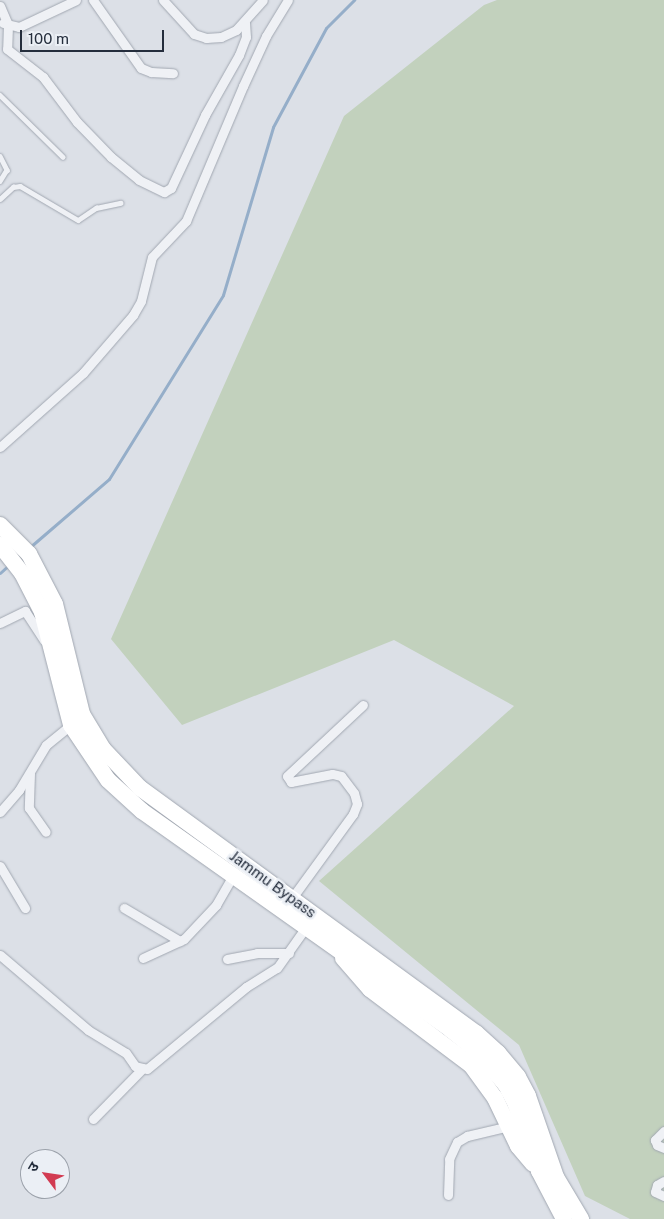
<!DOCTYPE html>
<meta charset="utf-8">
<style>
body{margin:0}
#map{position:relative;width:664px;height:1219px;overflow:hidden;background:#dce0e7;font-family:"Public Sans","Noto Sans Devanagari",sans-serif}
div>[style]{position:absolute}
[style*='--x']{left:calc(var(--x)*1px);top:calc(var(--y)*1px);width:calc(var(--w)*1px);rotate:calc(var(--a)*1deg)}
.green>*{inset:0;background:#c2d1bd}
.stream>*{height:3px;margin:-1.5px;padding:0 1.5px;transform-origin:1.5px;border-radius:1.5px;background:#95aec9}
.roads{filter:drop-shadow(0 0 1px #a1a7b1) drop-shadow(0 0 1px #a1a7b1)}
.lane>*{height:4.5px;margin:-2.25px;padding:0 2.25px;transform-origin:2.25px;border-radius:2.25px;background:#eff1f5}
.street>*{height:9px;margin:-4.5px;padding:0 4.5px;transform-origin:4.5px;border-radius:4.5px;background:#eff1f5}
.highway>*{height:16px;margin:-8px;padding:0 8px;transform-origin:8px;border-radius:8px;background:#fff}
span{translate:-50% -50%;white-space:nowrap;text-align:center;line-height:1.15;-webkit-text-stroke:5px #ebeff5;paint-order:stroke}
.street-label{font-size:15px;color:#252e3d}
.north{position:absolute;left:20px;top:1149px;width:50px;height:50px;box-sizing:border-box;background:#ebeff5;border:1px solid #9ca2ab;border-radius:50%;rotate:301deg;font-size:14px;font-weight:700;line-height:20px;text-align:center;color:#252e3d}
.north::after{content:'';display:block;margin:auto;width:18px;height:22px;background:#d23b52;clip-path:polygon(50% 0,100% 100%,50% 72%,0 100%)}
.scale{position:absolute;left:20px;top:30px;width:144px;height:22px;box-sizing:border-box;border:2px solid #252e3d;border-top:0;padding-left:6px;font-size:15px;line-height:18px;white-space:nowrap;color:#252e3d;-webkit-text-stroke:4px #ebeff5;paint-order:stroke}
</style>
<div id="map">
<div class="green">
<div style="clip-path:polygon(497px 0,664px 0,664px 1219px,630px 1219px,585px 1196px,519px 1045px,319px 881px,514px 706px,394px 640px,182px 725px,111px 639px,344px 116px,484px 5px)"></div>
</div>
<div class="stream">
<div style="--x:30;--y:547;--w:104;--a:-40.7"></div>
<div style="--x:109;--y:479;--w:216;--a:-58.2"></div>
<div style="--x:223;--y:295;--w:175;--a:-73.4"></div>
<div style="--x:273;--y:127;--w:112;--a:-61.8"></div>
<div style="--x:326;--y:28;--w:40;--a:-45"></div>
<div style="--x:0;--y:573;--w:12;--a:-42"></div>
</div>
<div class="roads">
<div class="lane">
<div style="--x:0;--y:95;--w:88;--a:44.5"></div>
<div style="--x:0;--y:156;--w:16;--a:63"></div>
<div style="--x:7;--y:170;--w:13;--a:122"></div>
<div style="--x:0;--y:199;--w:18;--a:-43"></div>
<div style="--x:13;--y:187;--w:7;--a:-8"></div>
<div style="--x:20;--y:186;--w:67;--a:30.4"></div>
<div style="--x:78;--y:220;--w:22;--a:-34"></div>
<div style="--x:96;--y:208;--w:25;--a:-12"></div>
</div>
<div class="street">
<div style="--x:93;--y:0;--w:83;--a:54.8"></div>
<div style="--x:141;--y:68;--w:11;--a:22"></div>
<div style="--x:151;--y:72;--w:22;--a:3"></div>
<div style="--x:163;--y:0;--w:46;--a:47.6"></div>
<div style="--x:194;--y:34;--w:13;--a:18"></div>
<div style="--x:206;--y:38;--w:15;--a:-4"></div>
<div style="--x:221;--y:37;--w:17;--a:-25"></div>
<div style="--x:236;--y:30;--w:40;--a:-48"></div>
<div style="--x:0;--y:6;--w:21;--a:67"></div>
<div style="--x:8;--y:25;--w:24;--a:92"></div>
<div style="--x:7;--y:49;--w:46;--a:37.9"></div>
<div style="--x:43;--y:77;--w:56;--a:52.9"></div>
<div style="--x:77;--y:122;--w:49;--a:45.8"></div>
<div style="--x:111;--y:157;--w:36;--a:39"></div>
<div style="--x:139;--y:180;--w:28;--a:26"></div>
<div style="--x:164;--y:192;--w:8;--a:-30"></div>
<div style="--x:171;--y:188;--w:81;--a:-65"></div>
<div style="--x:205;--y:115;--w:69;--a:-60.5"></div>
<div style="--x:239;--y:55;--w:19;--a:-69"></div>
<div style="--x:246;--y:37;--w:16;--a:-94"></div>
<div style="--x:3;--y:23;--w:16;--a:14"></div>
<div style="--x:19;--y:27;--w:63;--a:-25.3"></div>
<div style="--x:0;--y:447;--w:111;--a:-41.7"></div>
<div style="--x:83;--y:373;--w:77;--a:-49.2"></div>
<div style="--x:133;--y:315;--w:16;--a:-60"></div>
<div style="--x:141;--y:301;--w:45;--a:-76"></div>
<div style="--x:152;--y:257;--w:50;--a:-46.6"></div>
<div style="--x:186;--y:221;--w:147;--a:-67.1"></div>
<div style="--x:243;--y:86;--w:55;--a:-65.3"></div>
<div style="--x:266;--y:36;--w:42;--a:-58.6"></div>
<div style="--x:0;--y:623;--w:28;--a:-26"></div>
<div style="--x:25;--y:611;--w:35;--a:57"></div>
<div style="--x:30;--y:773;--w:35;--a:92"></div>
<div style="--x:29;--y:808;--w:29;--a:55"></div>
<div style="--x:0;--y:812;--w:29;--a:-49"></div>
<div style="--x:19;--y:790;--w:52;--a:-59"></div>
<div style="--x:46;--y:745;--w:32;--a:-39"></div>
<div style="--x:0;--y:866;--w:49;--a:59.2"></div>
<div style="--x:292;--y:898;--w:104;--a:-54"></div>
<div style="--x:353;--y:814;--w:11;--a:-68"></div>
<div style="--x:357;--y:804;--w:11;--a:-105"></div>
<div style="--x:354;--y:793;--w:21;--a:-127"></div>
<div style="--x:341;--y:776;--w:9;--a:-167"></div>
<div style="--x:332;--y:774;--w:42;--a:169"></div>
<div style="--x:291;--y:782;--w:7;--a:-124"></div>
<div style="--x:287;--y:776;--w:104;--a:-43.1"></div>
<div style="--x:124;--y:908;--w:65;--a:30.5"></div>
<div style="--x:0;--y:955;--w:116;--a:40.4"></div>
<div style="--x:88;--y:1030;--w:44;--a:31.2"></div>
<div style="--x:126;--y:1053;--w:16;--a:55"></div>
<div style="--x:135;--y:1066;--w:12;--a:14"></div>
<div style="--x:147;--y:1069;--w:129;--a:-39.6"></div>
<div style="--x:246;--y:987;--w:36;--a:-32"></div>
<div style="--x:277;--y:968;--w:50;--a:-54.7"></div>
<div style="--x:143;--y:958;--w:45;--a:-24.9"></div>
<div style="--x:184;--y:939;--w:47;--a:-46.7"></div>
<div style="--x:216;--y:905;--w:34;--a:-60"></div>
<div style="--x:227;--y:959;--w:31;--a:-11"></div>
<div style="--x:257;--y:953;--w:32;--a:0"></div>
<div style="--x:93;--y:1119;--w:71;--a:-45.6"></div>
<div style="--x:664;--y:1131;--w:13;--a:135"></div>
<div style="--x:655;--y:1140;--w:5;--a:68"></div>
<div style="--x:657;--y:1145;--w:8;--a:23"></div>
<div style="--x:664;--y:1181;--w:8;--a:150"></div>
<div style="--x:657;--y:1185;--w:7;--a:106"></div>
<div style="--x:655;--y:1192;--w:10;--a:24"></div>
<div style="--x:448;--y:1195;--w:36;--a:-88"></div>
<div style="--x:449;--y:1159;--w:19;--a:-65"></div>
<div style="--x:457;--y:1142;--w:12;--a:-31"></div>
<div style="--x:467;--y:1136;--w:43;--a:-13.4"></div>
</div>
<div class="highway">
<div style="--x:0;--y:525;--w:41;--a:45"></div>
<div style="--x:29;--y:554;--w:56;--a:62.5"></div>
<div style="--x:55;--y:604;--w:113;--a:76.2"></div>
<div style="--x:82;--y:714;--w:41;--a:59"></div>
<div style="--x:103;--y:749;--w:54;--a:46.5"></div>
<div style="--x:140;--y:788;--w:416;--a:36.1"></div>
<div style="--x:476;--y:1033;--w:30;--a:42"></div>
<div style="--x:498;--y:1053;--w:31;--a:50"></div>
<div style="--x:518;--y:1077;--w:21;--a:62"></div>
<div style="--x:528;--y:1096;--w:86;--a:70.9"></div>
<div style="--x:556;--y:1177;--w:49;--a:59.2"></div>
<div style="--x:0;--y:545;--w:36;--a:52"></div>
<div style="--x:22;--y:573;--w:44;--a:62.9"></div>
<div style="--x:42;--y:612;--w:117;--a:75.6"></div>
<div style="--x:71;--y:725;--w:66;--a:56.1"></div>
<div style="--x:108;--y:780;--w:46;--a:42.4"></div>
<div style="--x:142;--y:811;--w:379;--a:35.3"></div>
<div style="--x:451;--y:1030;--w:32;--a:39"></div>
<div style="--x:476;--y:1050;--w:46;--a:49.4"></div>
<div style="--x:506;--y:1085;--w:22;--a:63"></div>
<div style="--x:516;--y:1105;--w:70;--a:70.8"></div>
<div style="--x:539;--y:1171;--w:54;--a:62.5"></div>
<div style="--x:343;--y:958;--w:41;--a:48.9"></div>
<div style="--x:370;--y:989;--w:126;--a:37"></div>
<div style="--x:471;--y:1065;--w:41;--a:54"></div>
<div style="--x:495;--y:1098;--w:53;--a:64.4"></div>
<div style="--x:518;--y:1146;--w:23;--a:50"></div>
</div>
</div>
<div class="street-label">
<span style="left:273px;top:884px;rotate:36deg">Jammu Bypass</span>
</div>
<div class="north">उ</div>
<div class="scale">100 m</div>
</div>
